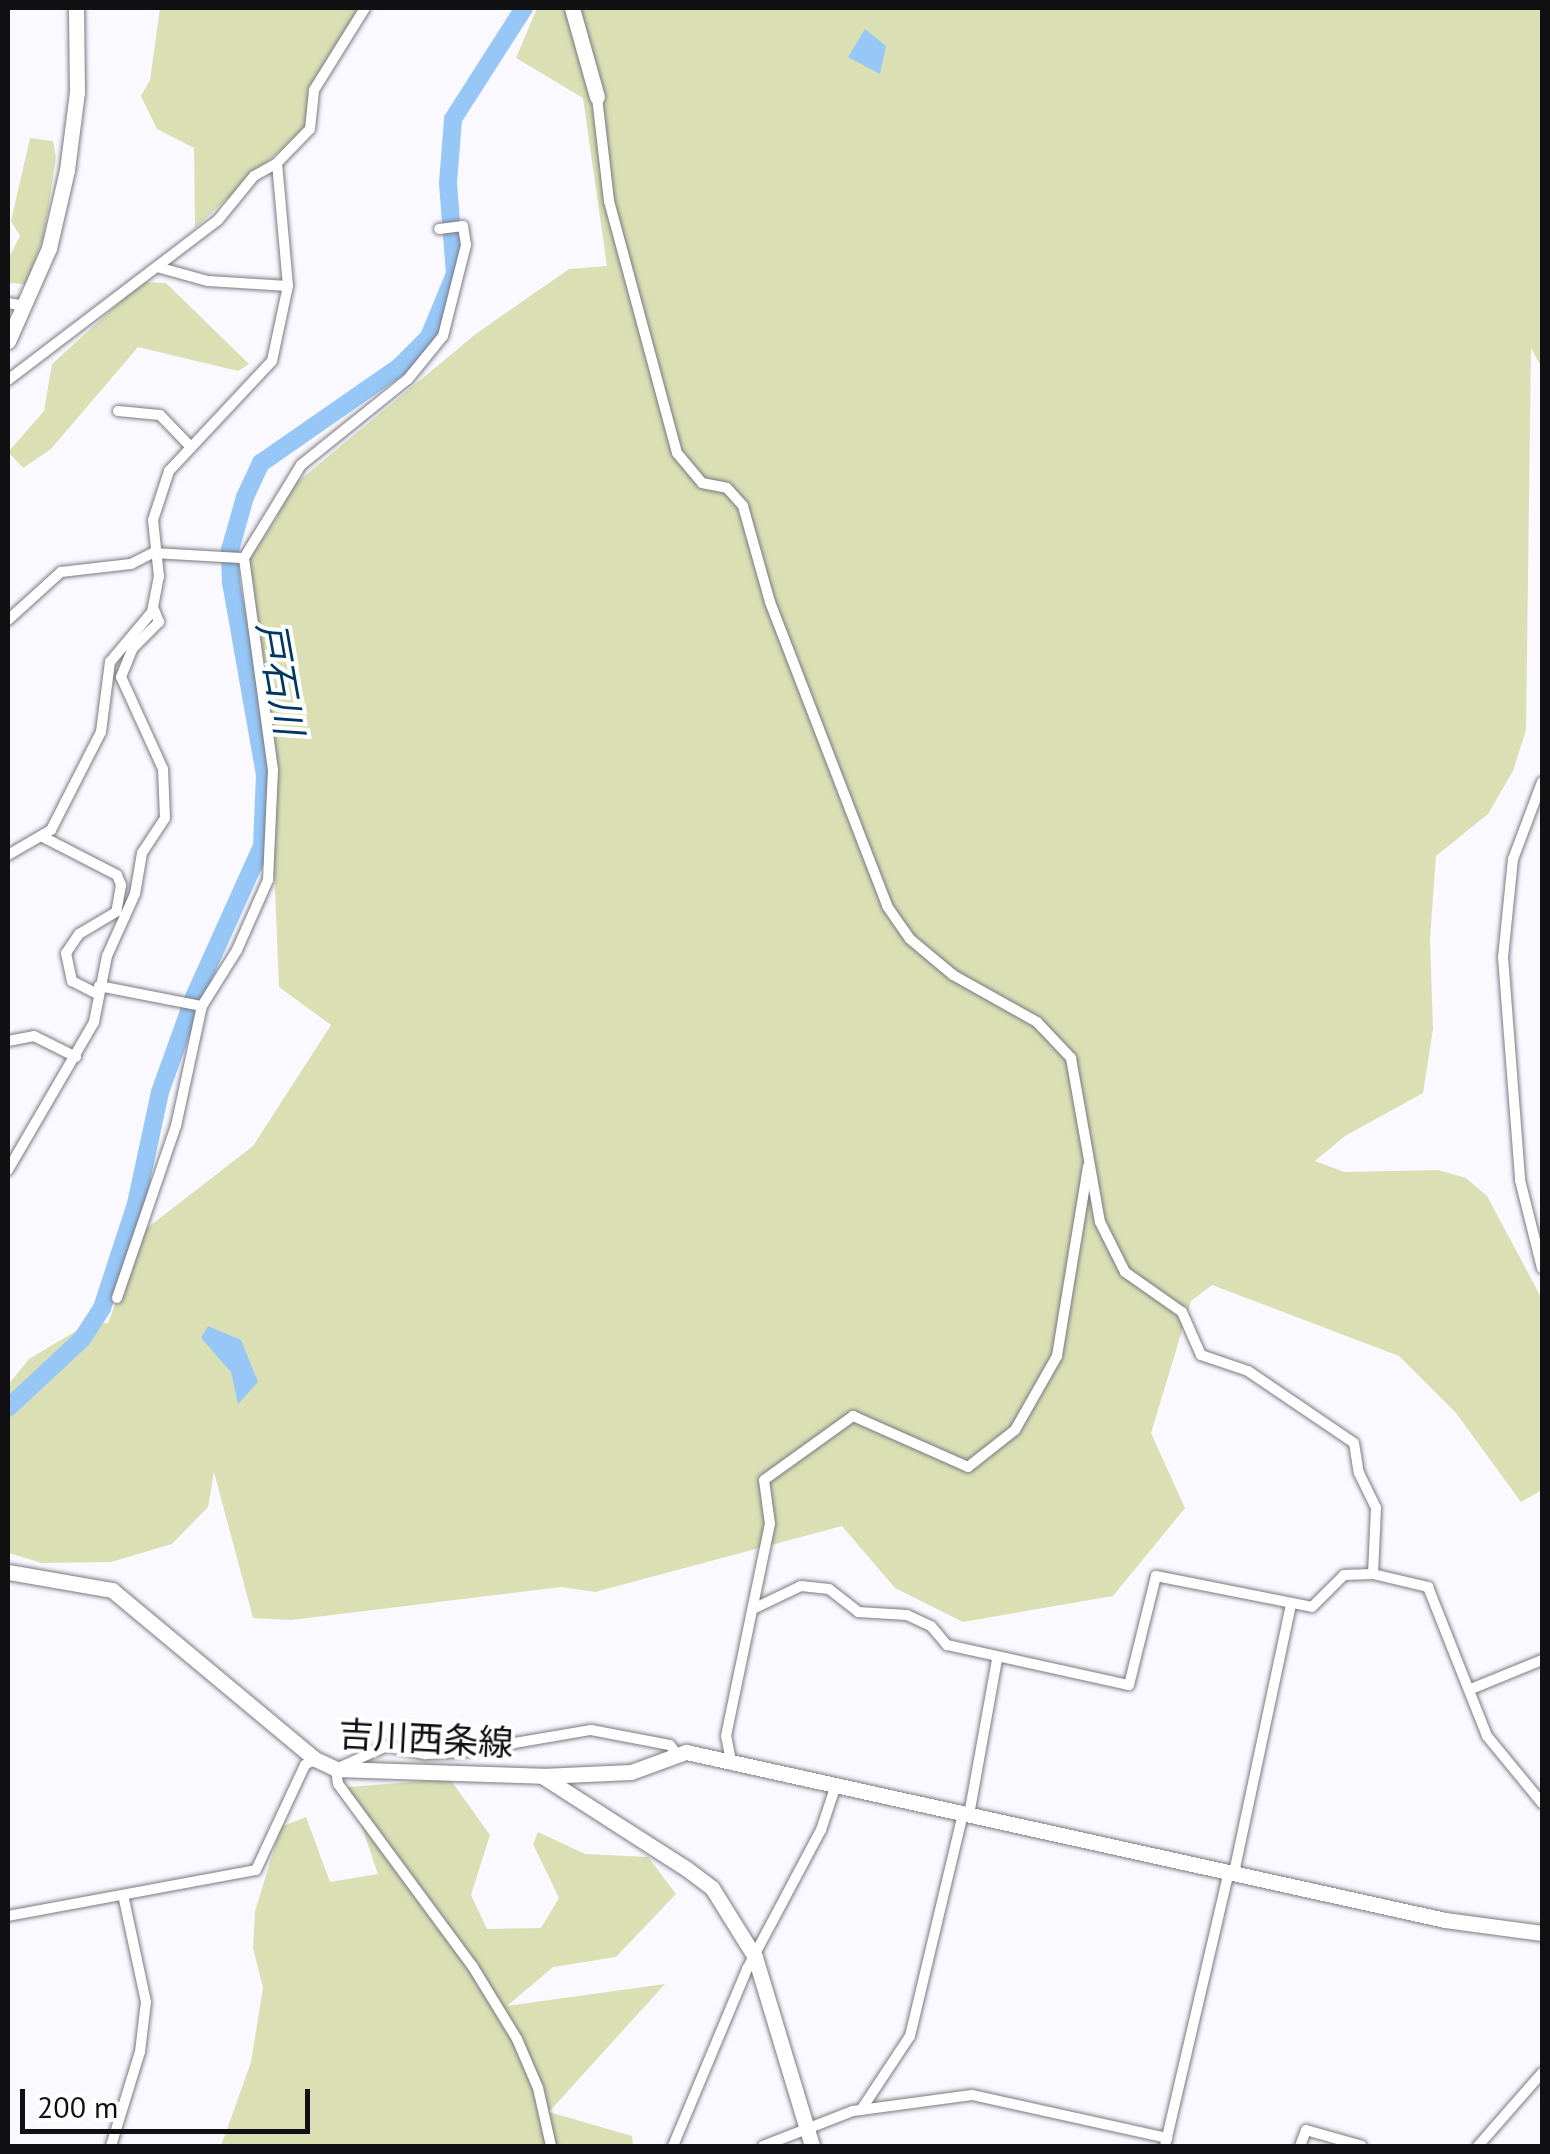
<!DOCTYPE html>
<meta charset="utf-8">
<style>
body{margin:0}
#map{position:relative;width:1550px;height:2154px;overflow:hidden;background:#faf9ff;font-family:"PT Sans","Noto Sans JP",sans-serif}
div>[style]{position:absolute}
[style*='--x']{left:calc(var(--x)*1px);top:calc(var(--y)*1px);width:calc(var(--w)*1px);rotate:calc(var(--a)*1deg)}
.green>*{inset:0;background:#dae0b4}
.water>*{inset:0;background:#96c7f6}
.river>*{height:18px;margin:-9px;padding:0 9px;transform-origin:9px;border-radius:9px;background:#96c7f6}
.roads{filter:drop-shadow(0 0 2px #7a7a82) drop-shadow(0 0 2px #7a7a82)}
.street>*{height:10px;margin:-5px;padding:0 5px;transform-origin:5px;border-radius:5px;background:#fff}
.secondary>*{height:15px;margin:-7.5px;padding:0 7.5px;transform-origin:7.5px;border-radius:7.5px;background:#fff}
span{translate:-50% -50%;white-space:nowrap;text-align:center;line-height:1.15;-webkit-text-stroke:8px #fff;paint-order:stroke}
.street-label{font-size:35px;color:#100f12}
.water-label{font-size:38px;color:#003862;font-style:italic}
.frame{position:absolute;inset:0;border:10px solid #100f12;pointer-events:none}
.scale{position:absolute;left:20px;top:2089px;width:290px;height:45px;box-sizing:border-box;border:5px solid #100f12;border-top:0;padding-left:12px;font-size:30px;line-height:35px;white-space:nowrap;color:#100f12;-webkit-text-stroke:8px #fff;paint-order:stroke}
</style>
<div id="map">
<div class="green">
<div style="clip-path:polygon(160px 8px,361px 8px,312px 84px,311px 122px,195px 228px,194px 148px,157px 129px,141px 96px,150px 80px)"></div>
<div style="clip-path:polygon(537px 8px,1542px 8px,1542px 368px,1531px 348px,1526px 730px,1513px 771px,1488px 814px,1436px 856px,1430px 939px,1433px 1029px,1423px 1093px,1345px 1136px,1315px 1161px,1344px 1172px,1438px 1170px,1466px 1178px,1487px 1196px,1542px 1299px,1542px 1490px,1521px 1502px,1456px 1413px,1399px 1356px,1212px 1285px,1191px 1301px,1151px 1433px,1185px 1508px,1113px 1596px,963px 1622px,895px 1588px,842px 1526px,595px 1592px,561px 1587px,291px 1620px,253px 1618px,214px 1472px,208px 1507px,172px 1544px,111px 1562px,42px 1563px,8px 1553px,8px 1385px,29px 1359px,91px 1322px,108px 1323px,142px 1232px,253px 1146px,331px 1025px,279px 987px,266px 669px,244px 566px,278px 516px,272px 503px,477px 333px,569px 269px,607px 266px,583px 98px,516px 58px)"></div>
<div style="clip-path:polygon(30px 138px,53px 141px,56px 158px,44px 235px,26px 284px,8px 283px,8px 259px,20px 236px,11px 221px)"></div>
<div style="clip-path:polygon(142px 282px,166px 283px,249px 364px,238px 371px,138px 347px,51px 449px,23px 468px,8px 452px,44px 411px,52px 364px)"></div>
<div style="clip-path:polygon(450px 1779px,490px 1835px,471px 1895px,487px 1929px,541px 1928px,559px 1898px,533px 1844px,538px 1832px,585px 1854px,648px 1857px,676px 1894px,616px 1957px,553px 1967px,507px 2006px,665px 1984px,549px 2112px,632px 2136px,633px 2146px,221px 2146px,251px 2062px,263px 1988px,253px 1948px,255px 1911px,281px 1827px,306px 1817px,330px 1882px,378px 1874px,348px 1787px)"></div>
</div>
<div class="water">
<div style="clip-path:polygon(865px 29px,886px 46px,880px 74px,848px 57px)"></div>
<div style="clip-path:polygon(208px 1326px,241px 1340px,258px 1382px,238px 1404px,231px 1372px,201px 1338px)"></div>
</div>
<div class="river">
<div style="--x:8;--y:1408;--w:101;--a:-43"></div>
<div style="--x:82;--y:1339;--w:37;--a:-57"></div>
<div style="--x:102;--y:1308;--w:109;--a:-71.9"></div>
<div style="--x:136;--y:1204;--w:115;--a:-77.9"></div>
<div style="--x:160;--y:1092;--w:103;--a:-70.2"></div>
<div style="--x:195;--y:995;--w:163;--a:-65.8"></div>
<div style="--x:262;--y:846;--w:71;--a:-87.6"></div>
<div style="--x:265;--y:775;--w:195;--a:-100"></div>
<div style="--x:231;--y:583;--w:33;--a:-92"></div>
<div style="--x:230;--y:550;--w:55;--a:-74.2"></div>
<div style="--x:245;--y:497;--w:38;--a:-65"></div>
<div style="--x:261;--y:463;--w:168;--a:-34.8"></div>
<div style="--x:399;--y:367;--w:42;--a:-45"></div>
<div style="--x:429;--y:337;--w:68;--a:-67.6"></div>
<div style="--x:455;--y:274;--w:91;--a:-94.4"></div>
<div style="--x:448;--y:183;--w:64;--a:-85.5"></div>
<div style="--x:453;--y:119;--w:132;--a:-57.4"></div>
</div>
<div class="roads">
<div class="street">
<div style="--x:597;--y:97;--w:105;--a:83.4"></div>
<div style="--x:609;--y:201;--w:261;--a:74.9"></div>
<div style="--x:677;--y:453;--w:39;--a:50"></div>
<div style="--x:702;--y:483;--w:25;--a:11"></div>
<div style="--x:727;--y:488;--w:24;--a:48"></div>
<div style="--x:743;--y:506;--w:100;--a:74.3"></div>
<div style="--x:770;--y:602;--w:326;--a:68.9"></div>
<div style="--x:887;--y:906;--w:40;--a:55.1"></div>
<div style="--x:910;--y:939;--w:56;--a:39.9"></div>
<div style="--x:953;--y:975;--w:96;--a:29.2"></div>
<div style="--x:1037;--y:1022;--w:50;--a:46.6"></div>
<div style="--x:1071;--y:1058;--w:167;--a:80"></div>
<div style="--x:1100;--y:1222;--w:56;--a:63.4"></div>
<div style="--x:1125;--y:1272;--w:70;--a:35.1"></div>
<div style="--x:1182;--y:1312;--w:47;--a:66.2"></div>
<div style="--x:1201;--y:1355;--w:50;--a:18.8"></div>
<div style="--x:1248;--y:1371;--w:128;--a:34.2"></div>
<div style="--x:1354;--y:1443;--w:30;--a:81"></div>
<div style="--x:1359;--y:1473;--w:39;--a:64"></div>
<div style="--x:1376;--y:1508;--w:66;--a:92.6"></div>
<div style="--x:157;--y:267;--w:53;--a:15.4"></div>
<div style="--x:208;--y:281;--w:80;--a:3.6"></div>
<div style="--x:8;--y:303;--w:17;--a:10"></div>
<div style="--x:8;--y:380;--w:264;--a:-37.3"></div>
<div style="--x:218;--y:220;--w:57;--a:-50.7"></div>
<div style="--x:254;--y:176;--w:26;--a:-29"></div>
<div style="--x:277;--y:163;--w:47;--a:-45.9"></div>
<div style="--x:310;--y:129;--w:39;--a:-84"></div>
<div style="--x:314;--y:90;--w:97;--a:-58.1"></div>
<div style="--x:118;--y:411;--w:42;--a:5.4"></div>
<div style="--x:160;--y:415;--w:42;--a:46"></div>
<div style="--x:8;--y:620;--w:72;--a:-42.2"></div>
<div style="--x:61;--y:572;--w:70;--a:-6.5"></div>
<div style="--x:131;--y:564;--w:25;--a:-27"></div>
<div style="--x:153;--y:553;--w:88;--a:3.3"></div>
<div style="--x:1542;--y:782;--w:82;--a:110.6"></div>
<div style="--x:1513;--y:859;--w:99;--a:95.8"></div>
<div style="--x:1503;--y:957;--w:224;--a:85.6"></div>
<div style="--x:1520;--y:1180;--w:91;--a:76"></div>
<div style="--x:43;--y:837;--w:83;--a:27.2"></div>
<div style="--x:117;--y:875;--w:11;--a:68"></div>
<div style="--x:121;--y:885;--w:27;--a:100"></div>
<div style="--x:116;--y:912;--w:43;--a:149.3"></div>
<div style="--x:79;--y:934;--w:23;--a:124"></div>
<div style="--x:66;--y:953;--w:29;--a:78"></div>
<div style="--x:72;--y:981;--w:28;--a:27"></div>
<div style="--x:8;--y:855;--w:50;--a:-30.2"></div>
<div style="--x:51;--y:830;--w:110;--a:-63"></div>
<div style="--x:101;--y:732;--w:71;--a:-82.7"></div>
<div style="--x:110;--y:662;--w:65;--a:-50"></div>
<div style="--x:152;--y:612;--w:36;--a:-79"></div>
<div style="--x:159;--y:577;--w:57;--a:-96"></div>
<div style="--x:153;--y:520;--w:52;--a:-71.9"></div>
<div style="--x:169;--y:471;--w:151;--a:-46.9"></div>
<div style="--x:272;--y:361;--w:77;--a:-78"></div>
<div style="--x:288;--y:286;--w:123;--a:-95.1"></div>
<div style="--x:99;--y:986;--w:105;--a:11"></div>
<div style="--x:8;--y:1041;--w:26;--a:-11"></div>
<div style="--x:34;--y:1036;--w:47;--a:26.6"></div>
<div style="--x:8;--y:1170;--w:171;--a:-59.8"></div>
<div style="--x:94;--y:1022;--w:67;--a:-78.9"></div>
<div style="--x:107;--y:956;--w:68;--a:-65.7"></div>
<div style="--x:135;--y:894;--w:42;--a:-80.3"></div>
<div style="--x:142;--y:853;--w:42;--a:-56.7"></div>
<div style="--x:165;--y:818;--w:49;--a:-92.3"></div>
<div style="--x:163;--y:769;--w:101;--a:-114.5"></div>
<div style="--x:121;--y:677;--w:31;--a:-68"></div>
<div style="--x:133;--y:648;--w:37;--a:-45"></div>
<div style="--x:159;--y:622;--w:16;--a:-112"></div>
<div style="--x:117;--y:1298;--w:182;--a:-71.1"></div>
<div style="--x:176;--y:1126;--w:123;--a:-77.8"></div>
<div style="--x:202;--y:1006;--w:66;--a:-58"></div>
<div style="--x:237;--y:950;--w:77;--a:-66.1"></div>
<div style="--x:268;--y:880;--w:110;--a:-87.4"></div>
<div style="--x:273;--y:770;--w:214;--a:-97.8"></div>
<div style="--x:244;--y:558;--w:109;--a:-58.5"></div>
<div style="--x:301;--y:465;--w:137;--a:-38.8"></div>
<div style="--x:408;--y:379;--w:55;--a:-50.9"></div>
<div style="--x:443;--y:336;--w:94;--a:-75.8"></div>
<div style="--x:466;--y:245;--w:19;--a:-99"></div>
<div style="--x:463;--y:226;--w:24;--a:173"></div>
<div style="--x:755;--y:1608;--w:51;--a:-25.6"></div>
<div style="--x:801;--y:1586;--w:28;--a:6"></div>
<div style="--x:829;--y:1589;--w:37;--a:38"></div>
<div style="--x:858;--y:1612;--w:49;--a:3.5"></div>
<div style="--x:907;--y:1615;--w:26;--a:25"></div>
<div style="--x:931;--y:1626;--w:25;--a:50"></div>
<div style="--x:947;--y:1645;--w:186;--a:12.4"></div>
<div style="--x:1129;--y:1685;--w:112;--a:-76.1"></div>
<div style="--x:1156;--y:1576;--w:159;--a:11.2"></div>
<div style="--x:1312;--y:1607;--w:45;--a:-45"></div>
<div style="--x:1344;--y:1575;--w:29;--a:-2"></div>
<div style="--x:1373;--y:1574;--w:57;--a:13.3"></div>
<div style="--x:1428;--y:1587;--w:160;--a:68.4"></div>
<div style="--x:1487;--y:1736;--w:87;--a:50.6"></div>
<div style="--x:1471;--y:1689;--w:77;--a:-22.2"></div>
<div style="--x:731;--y:1761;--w:25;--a:-101"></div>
<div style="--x:726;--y:1736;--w:217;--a:-78.3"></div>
<div style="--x:770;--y:1524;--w:44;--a:-97.8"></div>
<div style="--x:764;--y:1480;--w:110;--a:-35.7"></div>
<div style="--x:853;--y:1416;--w:126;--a:23.9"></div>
<div style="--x:968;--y:1467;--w:60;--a:-38.2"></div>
<div style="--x:1015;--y:1430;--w:85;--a:-60.4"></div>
<div style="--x:1057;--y:1356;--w:192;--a:-80.7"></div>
<div style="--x:969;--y:1815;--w:158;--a:-79.8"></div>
<div style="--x:8;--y:1916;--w:252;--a:-10.5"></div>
<div style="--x:256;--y:1870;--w:116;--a:-65"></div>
<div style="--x:305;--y:1765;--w:12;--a:-31"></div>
<div style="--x:861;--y:2110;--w:89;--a:-56.5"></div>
<div style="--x:910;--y:2036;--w:228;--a:-76.6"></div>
<div style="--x:111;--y:2146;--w:98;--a:-72.9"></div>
<div style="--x:140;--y:2052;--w:50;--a:-83.2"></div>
<div style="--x:146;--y:2002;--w:109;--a:-102.1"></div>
<div style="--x:551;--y:2146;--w:59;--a:-102.6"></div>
<div style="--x:538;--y:2088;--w:53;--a:-113.2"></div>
<div style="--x:517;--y:2039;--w:84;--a:-121.4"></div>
<div style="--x:473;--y:1967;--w:227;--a:-126.4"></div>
<div style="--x:338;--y:1784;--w:15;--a:-98"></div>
<div style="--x:336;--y:1769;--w:56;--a:-24.3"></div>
<div style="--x:387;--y:1746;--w:40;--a:12"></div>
<div style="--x:426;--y:1754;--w:36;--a:-3"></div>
<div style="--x:462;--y:1752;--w:131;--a:-9.7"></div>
<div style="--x:591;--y:1730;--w:80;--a:10.8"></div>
<div style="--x:670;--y:1745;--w:10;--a:53"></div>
<div style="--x:673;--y:2146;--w:192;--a:-67.3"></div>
<div style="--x:747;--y:1969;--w:157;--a:-62"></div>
<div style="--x:821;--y:1830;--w:47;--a:-71.6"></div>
<div style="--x:763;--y:2146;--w:97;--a:-21.3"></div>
<div style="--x:853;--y:2111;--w:120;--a:-7.7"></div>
<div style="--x:972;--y:2095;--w:200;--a:12.4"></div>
<div style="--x:1165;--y:2146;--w:274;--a:-76.9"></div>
<div style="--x:1227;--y:1879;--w:14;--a:-54"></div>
<div style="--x:1235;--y:1868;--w:270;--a:-78"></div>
<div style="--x:1300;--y:2146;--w:17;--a:-69"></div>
<div style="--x:1306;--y:2130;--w:58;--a:15.9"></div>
<div style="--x:1478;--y:2146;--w:97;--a:-48.8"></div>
</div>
<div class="secondary">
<div style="--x:572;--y:8;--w:92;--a:74.3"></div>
<div style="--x:8;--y:341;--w:102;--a:-66.2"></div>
<div style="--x:49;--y:248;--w:80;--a:-77"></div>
<div style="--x:67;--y:170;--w:79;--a:-82.7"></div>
<div style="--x:77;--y:92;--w:84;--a:-90.7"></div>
<div style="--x:8;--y:1572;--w:106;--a:9.8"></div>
<div style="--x:112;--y:1590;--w:264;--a:39.8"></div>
<div style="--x:315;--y:1759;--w:23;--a:25"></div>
<div style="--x:336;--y:1769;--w:206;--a:1.9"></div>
<div style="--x:542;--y:1776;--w:172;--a:32.7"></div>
<div style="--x:687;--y:1869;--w:31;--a:37"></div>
<div style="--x:712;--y:1888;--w:81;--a:58.1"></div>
<div style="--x:755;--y:1957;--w:197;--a:73.2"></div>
<div style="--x:542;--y:1776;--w:89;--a:-2.6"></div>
<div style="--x:631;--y:1772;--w:59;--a:-20"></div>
<div style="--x:686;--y:1752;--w:777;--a:12.48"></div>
<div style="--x:1445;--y:1920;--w:98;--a:7.6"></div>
</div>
</div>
<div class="street-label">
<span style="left:426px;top:1738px;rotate:3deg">吉川西条線</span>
</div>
<div class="water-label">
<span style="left:281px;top:678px;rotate:80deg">戸石川</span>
</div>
<div class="frame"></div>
<div class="scale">200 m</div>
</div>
